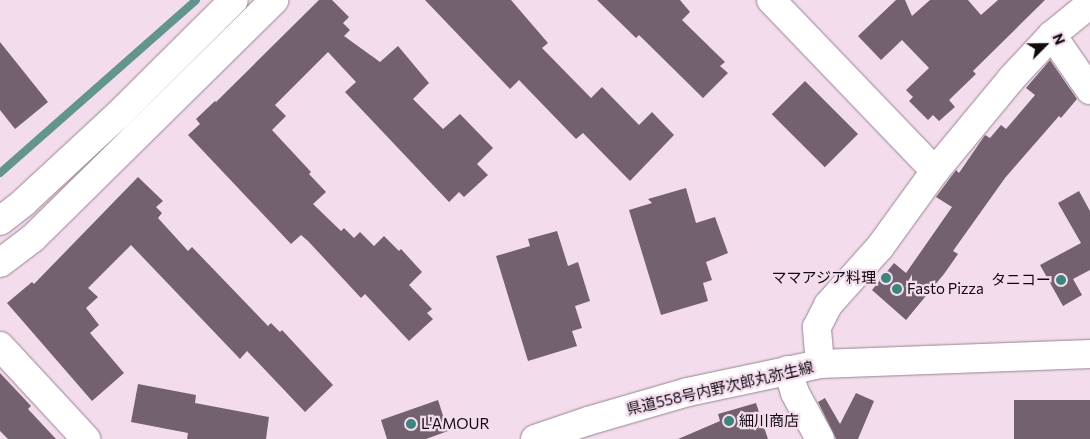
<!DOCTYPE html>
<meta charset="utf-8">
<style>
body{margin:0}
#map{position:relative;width:1090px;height:439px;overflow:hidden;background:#f3dded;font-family:Commissioner,"Noto Sans JP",sans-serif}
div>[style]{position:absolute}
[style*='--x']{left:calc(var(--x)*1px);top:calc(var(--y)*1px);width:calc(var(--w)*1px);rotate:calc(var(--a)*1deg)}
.stream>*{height:8px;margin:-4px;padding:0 4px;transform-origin:4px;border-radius:4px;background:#63948e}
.building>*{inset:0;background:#73616f;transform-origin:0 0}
.roads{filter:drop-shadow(0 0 1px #988493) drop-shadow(0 0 1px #988493)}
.minor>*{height:28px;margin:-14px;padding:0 14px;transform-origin:14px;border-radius:14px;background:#fff}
.major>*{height:28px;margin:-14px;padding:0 14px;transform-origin:14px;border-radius:14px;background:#fff}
.dots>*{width:14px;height:14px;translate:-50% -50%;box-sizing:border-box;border:2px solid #f3dded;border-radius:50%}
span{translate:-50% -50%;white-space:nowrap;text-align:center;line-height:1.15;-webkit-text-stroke:4.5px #f3dded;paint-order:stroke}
.poi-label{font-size:15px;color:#110b10}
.right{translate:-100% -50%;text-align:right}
.left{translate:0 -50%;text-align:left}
.street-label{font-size:15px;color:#110b10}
.north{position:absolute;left:1020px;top:20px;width:50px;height:50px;-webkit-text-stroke:4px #f3dded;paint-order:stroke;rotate:67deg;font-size:14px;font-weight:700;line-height:20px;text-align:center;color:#110b10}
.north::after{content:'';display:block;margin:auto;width:18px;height:22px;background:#110b10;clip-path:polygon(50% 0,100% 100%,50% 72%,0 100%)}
</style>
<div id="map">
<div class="stream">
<div style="--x:0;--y:173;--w:261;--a:-41.4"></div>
</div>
<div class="building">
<div style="clip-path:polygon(319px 0,332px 0,349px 17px,343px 23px,350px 30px,344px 36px,380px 62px,398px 46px,429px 83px,413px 99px,443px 129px,460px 114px,493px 148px,477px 164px,488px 175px,464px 197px,459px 192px,449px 202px,345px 92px,356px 82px,328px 52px,275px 105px,286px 116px,272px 130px,311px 172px,309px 174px,326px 192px,313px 204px,341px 231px,344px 228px,354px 238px,360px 232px,374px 246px,384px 236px,399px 251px,401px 249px,422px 272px,409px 285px,432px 309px,427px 313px,433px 319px,409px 341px,365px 294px,361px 298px,308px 241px,301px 235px,291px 244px,188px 135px,200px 124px,196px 119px,215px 101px,216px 102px)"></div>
<div style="clip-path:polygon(425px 0,511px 0,548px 43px,542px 48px,591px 98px,602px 87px,639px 125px,652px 112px,674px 135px,630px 181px,583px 133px,576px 139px,519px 80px,510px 89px)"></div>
<div style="clip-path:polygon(597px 0,680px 0,690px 12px,682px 20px,725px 62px,720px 66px,728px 73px,703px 98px,639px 35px,636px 38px)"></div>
<div style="clip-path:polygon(896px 0,905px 0,912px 16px,930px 0,968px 0,981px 15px,998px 0,1045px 0,973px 71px,976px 74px,949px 100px,955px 107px,939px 121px,933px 115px,928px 120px,909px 101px,913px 97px,906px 90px,929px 68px,902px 40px,881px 60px,858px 36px)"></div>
<div style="clip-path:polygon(0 42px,48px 102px,15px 129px,0 110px)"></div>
<div style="clip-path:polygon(1050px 60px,1077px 99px,1061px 118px,1059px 116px,1005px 178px,953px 251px,958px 254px,944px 274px,906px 320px,872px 290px,894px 263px,906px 273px,952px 207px,936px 197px,956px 170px,959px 173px,985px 135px,990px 138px,1001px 125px,1006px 129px,1035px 95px,1026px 88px)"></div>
<div style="left:805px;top:81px;width:75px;height:47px;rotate:45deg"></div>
<div style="clip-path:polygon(138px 177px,163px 201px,156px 207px,162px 213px,158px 218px,188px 251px,192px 247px,268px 326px,271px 323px,280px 332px,282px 330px,333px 385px,305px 412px,247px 351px,240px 359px,131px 245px,88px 288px,98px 297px,86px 308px,99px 325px,90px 333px,124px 373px,92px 401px,7px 303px,32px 282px,34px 284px)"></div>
<div style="clip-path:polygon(686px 188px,696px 223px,715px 217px,728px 253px,706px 262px,712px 280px,703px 283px,708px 301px,661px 315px,629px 210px,652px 203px,648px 199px)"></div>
<div style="clip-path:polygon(1079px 191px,1090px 211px,1090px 270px,1073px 279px,1082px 295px,1063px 306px,1040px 265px,1081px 243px,1058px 203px)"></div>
<div style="clip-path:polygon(557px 231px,568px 266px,578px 262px,590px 301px,575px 306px,582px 328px,572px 331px,577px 346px,528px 361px,496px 256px,530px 246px,528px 239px)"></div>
<div style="clip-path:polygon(0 373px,31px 406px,28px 409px,56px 439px,8px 439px,0 431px)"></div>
<div style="clip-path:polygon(138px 384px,196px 395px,195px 403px,269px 417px,266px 439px,187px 439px,188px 433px,131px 422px)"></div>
<div style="clip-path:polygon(856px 393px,874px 401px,858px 439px,836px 439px,818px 402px,825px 398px,840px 424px)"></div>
<div style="clip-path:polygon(438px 400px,448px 431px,426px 439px,387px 439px,381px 420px)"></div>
<div style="left:1090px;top:400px;width:39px;height:76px;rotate:90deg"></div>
<div style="clip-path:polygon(756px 403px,768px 439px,678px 439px,720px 421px,718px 414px)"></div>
</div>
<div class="roads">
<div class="minor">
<div style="--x:771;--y:0;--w:237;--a:46.2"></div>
<div style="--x:1052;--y:35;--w:67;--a:55.4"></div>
<div style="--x:0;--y:221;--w:31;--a:-38"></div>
<div style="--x:24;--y:202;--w:128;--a:-42.8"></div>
<div style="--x:118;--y:115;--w:163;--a:-44.8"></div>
<div style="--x:0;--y:263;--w:41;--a:-37.1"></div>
<div style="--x:33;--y:238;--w:339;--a:-44.6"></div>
<div style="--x:0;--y:346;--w:127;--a:47.2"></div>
<div style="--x:820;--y:364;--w:37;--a:-95"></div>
<div style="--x:817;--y:327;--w:25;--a:-63"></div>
<div style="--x:828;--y:305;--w:78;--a:-48.1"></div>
<div style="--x:880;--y:247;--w:94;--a:-54.1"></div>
<div style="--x:935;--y:171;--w:119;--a:-50.4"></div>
<div style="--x:1011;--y:79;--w:60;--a:-47"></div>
<div style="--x:1052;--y:35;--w:49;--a:-39.2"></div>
<div style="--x:788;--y:370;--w:24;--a:73"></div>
<div style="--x:795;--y:393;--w:52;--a:61.5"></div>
</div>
<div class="major">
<div style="--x:535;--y:439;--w:56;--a:-18.8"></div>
<div style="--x:588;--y:421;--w:104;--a:-16.2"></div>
<div style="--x:688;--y:392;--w:135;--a:-12"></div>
<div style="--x:820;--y:364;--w:270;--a:-2.1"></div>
</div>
</div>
<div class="dots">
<div style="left:886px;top:278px;background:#3d847d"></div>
<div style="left:1061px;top:280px;background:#3d847d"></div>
<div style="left:897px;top:289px;background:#3d847d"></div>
<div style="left:729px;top:421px;background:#3d847d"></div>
<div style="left:411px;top:424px;background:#3d847d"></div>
</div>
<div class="poi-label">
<span class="right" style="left:876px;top:278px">ママアジア料理</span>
<span class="right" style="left:1051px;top:280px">タニコー</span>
<span class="left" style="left:907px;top:289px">Fasto Pizza</span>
<span class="left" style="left:739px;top:421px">細川商店</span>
<span class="left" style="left:421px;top:424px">L'AMOUR</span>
</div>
<div class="street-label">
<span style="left:720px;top:388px;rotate:-13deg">県道558号内野次郎丸弥生線</span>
</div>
<div class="north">N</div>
</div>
